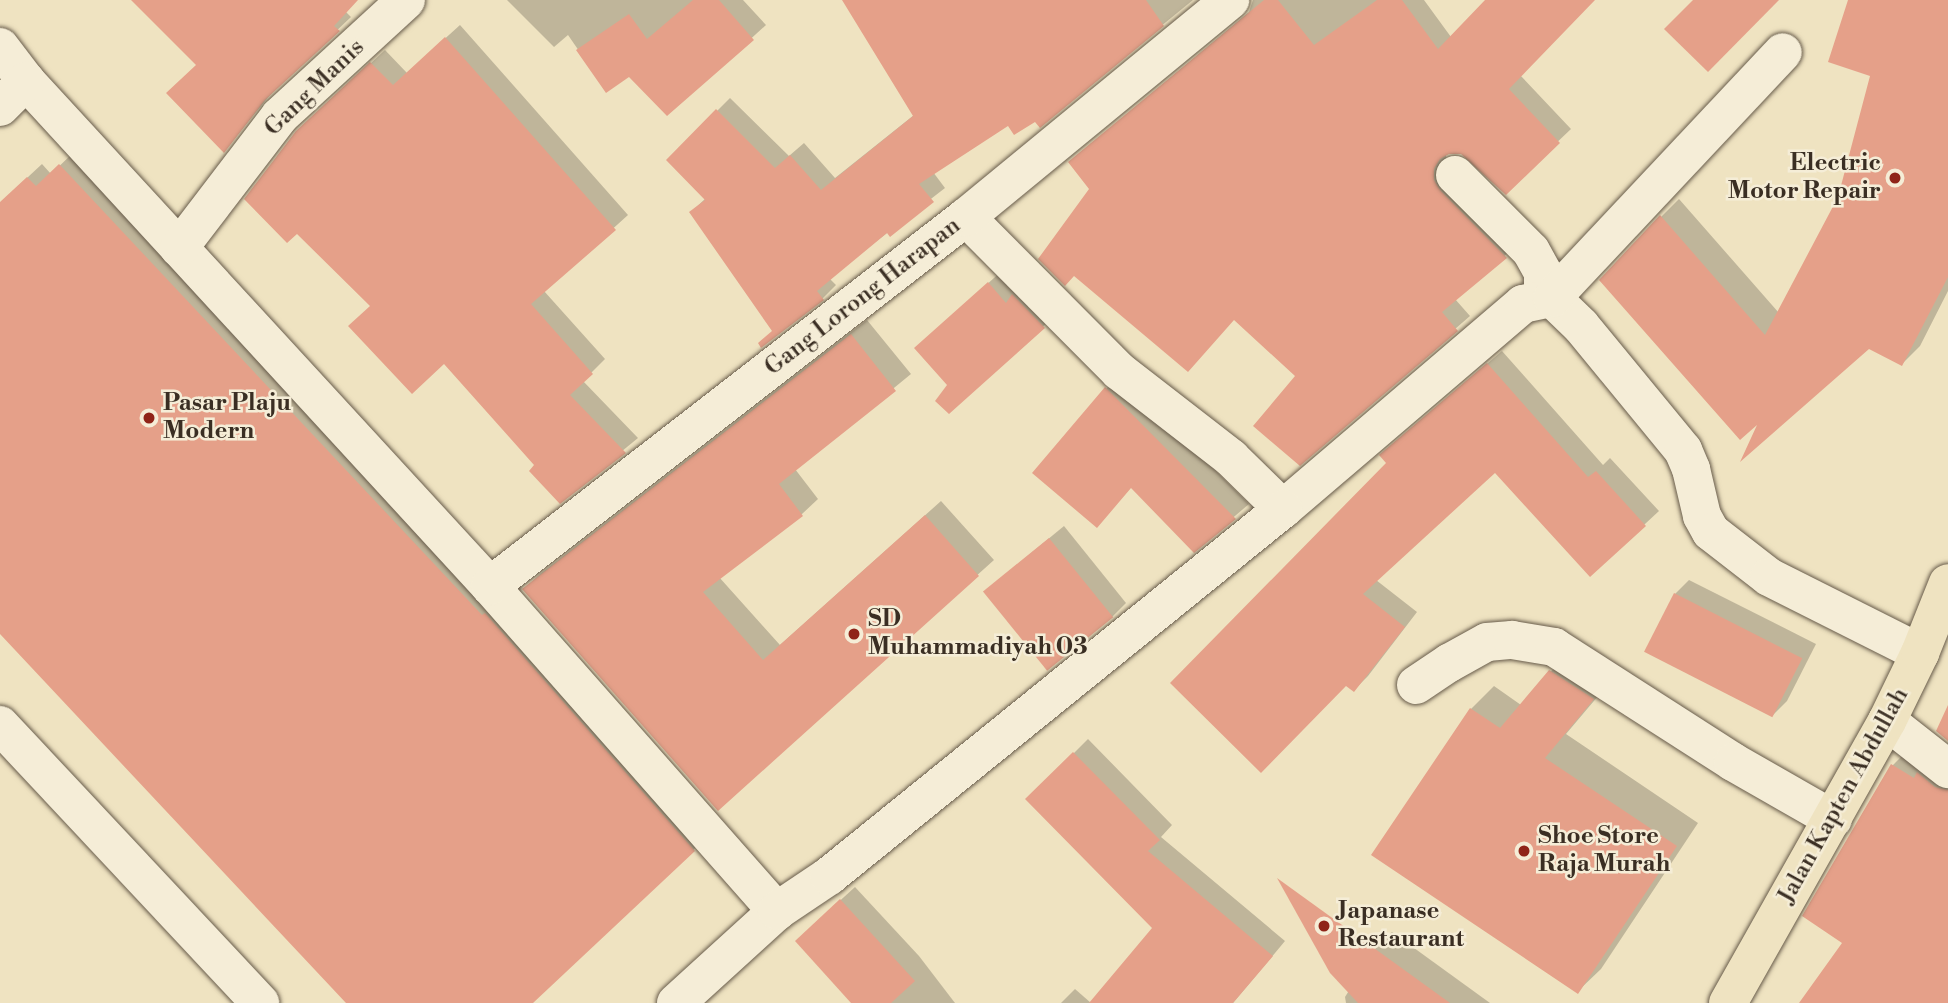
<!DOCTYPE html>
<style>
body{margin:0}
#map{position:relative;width:1948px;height:1003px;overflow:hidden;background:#efe3c1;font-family:"Libre Bodoni",serif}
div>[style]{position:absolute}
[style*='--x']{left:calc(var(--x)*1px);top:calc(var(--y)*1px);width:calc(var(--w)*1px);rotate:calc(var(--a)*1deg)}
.shadow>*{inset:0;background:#0003}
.building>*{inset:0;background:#e5a089;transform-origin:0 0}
.roads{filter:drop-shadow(0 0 2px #675b4a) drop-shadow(0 0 2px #675b4a)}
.minor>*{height:38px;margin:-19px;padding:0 19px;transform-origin:19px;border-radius:19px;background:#f5edd7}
.major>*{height:38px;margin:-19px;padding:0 19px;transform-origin:19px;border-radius:19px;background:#efe3c1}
.dots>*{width:19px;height:19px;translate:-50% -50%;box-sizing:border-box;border:4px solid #f5edd7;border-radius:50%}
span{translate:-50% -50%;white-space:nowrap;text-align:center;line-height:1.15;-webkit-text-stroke:5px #f5edd7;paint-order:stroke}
.street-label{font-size:24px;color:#3a2e23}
.poi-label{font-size:24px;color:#3a2e23;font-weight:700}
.right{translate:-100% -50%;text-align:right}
.left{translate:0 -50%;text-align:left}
</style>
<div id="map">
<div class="shadow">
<div style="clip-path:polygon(134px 0,356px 0,346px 12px,351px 17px,275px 89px,224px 151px,198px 64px)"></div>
<div style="clip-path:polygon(507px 0,743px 0,766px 25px,668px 114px,629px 75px,606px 90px,568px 35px,554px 47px)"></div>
<div style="clip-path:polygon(843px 0,1193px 0,1040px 125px,1036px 120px,1009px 124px,933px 172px,945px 188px,829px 278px,836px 285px,823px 298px,762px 345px,773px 330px,691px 212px,706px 198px,668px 160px,730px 98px,789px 156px,804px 143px,835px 178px,914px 115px)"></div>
<div style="clip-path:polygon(1253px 0,1424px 0,1451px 37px,1487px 0,1593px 0,1520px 75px,1571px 129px,1505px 192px,1462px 152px,1446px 154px,1446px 166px,1518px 244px,1455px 299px,1470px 316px,1300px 464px,1297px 376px,1091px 189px,1070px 162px,1249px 12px)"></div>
<div style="clip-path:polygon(1850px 0,1948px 0,1948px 291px,1920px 346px,1902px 364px,1869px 347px,1762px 418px,1661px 217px,1679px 199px,1779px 313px,1839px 198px,1872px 74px)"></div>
<div style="clip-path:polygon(460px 25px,628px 215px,544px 291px,605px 359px,583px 381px,638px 438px,560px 502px,537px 465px,444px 362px,372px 305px,312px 118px,385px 50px,407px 73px)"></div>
<div style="clip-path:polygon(74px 152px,708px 836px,530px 1003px,348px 1003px,0 632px,0 203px,42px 164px,51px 174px)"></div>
<div style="clip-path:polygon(1003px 270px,1058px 313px,949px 411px,949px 384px,931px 334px)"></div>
<div style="clip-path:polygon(867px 320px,911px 374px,795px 469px,818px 499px,802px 514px,719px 577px,780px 645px,941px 501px,994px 560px,718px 808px,524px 589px,540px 574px)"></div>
<div style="clip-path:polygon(1502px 351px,1603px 465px,1610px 458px,1659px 511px,1590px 575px,1495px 471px,1376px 580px,1417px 612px,1368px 676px,1354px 690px,1346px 684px,1261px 770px,1396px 442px)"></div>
<div style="clip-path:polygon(1120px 375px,1249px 504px,1194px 551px,1132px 486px,1097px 526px,1106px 389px)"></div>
<div style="clip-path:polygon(1064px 526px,1126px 603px,1112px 617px,985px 591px)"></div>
<div style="clip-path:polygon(1689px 580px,1816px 644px,1787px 701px,1773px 715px,1675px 594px)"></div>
<div style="clip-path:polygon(1572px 648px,1615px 676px,1566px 734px,1698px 823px,1601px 969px,1578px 991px,1471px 709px,1494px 686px,1521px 705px)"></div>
<div style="clip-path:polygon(1088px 739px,1172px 825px,1161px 837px,1285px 941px,1233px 1003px,1092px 1003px,1155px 928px,1028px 799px)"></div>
<div style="clip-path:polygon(1913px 745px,1948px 760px,1948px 1003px,1801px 1003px,1845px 942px,1804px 916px,1893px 765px)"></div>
<div style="clip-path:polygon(855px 887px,919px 956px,955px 1003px,854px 1003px,811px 927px)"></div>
<div style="clip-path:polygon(1392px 932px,1490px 1003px,1346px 1003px,1345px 997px,1375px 949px)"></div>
<div style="clip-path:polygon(1075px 989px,1091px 1003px,1061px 1003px)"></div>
</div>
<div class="building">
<div style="clip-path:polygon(131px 0,358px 0,334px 26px,340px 31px,265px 100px,224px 153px,166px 93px,196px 65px)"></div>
<div style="clip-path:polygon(693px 0,719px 0,754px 40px,667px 116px,629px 77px,606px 93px,576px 50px,629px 14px,647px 39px)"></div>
<div style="clip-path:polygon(842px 0,1146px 0,1164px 26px,1040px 128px,1035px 122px,1014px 135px,1008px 126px,919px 184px,934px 202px,890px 237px,887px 233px,817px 291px,824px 300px,761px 348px,758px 343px,772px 331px,689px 212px,705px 200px,666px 160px,716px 109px,775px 168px,790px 155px,821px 190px,913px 116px)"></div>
<div style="clip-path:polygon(1264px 0,1278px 0,1314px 45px,1377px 0,1402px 0,1438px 49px,1485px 0,1595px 0,1509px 89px,1560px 143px,1506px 195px,1461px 154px,1449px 154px,1440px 159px,1434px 169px,1434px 180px,1440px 190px,1507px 258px,1442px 312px,1458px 331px,1300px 466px,1253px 426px,1295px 376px,1234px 320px,1188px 372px,1074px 276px,1065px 286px,1038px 259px,1089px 189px,1068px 162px)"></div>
<div style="clip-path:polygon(1693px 0,1779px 0,1708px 72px,1664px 29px)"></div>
<div style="clip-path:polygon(1848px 0,1948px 0,1948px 277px,1902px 366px,1869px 349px,1740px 462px,1757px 425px,1740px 440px,1599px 280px,1660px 215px,1765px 335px,1838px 197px,1870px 76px,1828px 62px)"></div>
<div style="clip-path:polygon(445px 37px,616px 230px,531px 304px,593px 374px,570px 395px,626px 453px,560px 504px,529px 471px,534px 465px,444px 364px,412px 394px,348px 326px,370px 306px,297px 234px,287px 243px,244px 199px,296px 131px,370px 62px,393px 85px)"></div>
<div style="clip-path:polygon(59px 164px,482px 615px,485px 613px,695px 851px,533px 1003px,346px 1003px,0 634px,0 202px,27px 177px,36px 186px)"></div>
<div style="clip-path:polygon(988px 282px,1006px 303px,1012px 294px,1045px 328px,949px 414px,935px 401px,947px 385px,914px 348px)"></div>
<div style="clip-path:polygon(851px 334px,896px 391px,779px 484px,803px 516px,703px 592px,763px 660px,925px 515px,979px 576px,718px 811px,522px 589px)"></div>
<div style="clip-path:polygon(1487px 363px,1588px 477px,1596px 471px,1646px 526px,1590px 577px,1495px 473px,1363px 594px,1405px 627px,1354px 692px,1346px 686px,1261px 773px,1170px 683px,1386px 463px,1379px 455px)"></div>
<div style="clip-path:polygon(1105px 387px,1236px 519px,1194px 553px,1131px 488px,1097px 528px,1032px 473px)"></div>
<div style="left:1049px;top:538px;width:102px;height:85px;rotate:51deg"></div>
<div style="left:1674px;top:593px;width:144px;height:66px;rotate:27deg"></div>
<div style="clip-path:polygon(1549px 670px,1594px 699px,1545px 758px,1677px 846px,1578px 994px,1371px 855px,1470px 708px,1500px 728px)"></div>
<div style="clip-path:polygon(1948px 705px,1948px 741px,1936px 731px)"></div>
<div style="clip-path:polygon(1073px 752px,1160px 840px,1148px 851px,1273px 956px,1233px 1003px,1089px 1003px,1152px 928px,1025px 799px)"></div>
<div style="clip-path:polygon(1891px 764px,1914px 778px,1917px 772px,1935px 787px,1948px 790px,1948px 1003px,1799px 1003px,1842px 943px,1802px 916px)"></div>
<div style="clip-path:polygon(1277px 878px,1450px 1003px,1358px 1003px,1330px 973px)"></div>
<div style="clip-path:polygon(840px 899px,915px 981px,891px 1003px,851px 1003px,795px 941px)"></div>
</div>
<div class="roads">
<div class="minor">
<div style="--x:0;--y:47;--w:43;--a:52.6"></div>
<div style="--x:26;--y:81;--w:686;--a:47.42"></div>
<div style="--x:490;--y:586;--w:434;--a:48.6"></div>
<div style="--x:0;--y:107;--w:37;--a:-45"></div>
<div style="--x:1455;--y:175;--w:107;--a:45"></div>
<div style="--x:1531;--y:251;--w:25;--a:61"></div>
<div style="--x:1543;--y:273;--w:26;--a:90"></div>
<div style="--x:966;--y:217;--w:217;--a:45.2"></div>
<div style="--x:1119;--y:371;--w:142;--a:37.8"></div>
<div style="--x:1231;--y:458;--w:73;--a:44.4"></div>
<div style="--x:1283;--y:509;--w:316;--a:-40.5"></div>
<div style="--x:1523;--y:304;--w:30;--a:-12"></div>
<div style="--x:1552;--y:298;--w:40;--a:44"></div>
<div style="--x:1581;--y:326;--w:161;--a:50.6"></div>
<div style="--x:1683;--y:450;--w:21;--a:67"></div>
<div style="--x:1691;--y:469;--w:48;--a:76.8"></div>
<div style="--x:1702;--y:516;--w:18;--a:61"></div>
<div style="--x:1711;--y:532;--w:73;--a:37.8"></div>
<div style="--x:1769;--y:577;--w:169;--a:26.7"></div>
<div style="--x:179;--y:248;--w:166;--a:-52.6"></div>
<div style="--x:280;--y:116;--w:171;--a:-42.6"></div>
<div style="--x:1552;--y:298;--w:337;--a:-46.8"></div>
<div style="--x:490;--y:586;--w:602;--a:-37.78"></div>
<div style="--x:966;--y:217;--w:342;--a:-39.4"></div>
<div style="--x:1416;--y:685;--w:40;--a:-34"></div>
<div style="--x:1449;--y:663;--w:43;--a:-28.9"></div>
<div style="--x:1487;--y:642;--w:25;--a:-5"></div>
<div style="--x:1512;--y:640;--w:43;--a:9.5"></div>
<div style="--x:1554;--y:647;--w:213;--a:32.7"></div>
<div style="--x:1733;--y:762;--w:115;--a:29.7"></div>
<div style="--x:1887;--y:721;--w:78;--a:38.2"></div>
<div style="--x:0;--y:725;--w:381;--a:46.9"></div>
<div style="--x:676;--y:1003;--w:137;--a:-42.3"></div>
<div style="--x:777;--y:911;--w:63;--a:-33.9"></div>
<div style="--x:829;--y:876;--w:584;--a:-38.95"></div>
</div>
<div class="major">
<div style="--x:1728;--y:1003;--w:324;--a:-60.6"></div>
<div style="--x:1887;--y:721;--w:76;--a:-64.1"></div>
<div style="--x:1920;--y:653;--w:75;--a:-68.2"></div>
</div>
</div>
<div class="dots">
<div style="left:1895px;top:178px;background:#8f2418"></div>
<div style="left:149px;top:418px;background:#8f2418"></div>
<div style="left:854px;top:634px;background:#8f2418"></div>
<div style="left:1524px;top:851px;background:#8f2418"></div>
<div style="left:1324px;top:926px;background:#8f2418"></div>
</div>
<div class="street-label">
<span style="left:315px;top:88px;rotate:-44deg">Gang Manis</span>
<span style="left:863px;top:297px;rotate:-38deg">Gang Lorong Harapan</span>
<span style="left:1844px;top:796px;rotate:-61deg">Jalan Kapten Abdullah</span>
</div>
<div class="poi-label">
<span class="right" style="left:1881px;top:178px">Electric<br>Motor Repair</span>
<span class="left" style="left:163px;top:418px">Pasar Plaju<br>Modern</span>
<span class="left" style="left:868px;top:634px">SD<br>Muhammadiyah 03</span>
<span class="left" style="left:1538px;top:851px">Shoe Store<br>Raja Murah</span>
<span class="left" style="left:1338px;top:926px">Japanase<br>Restaurant</span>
</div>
</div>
